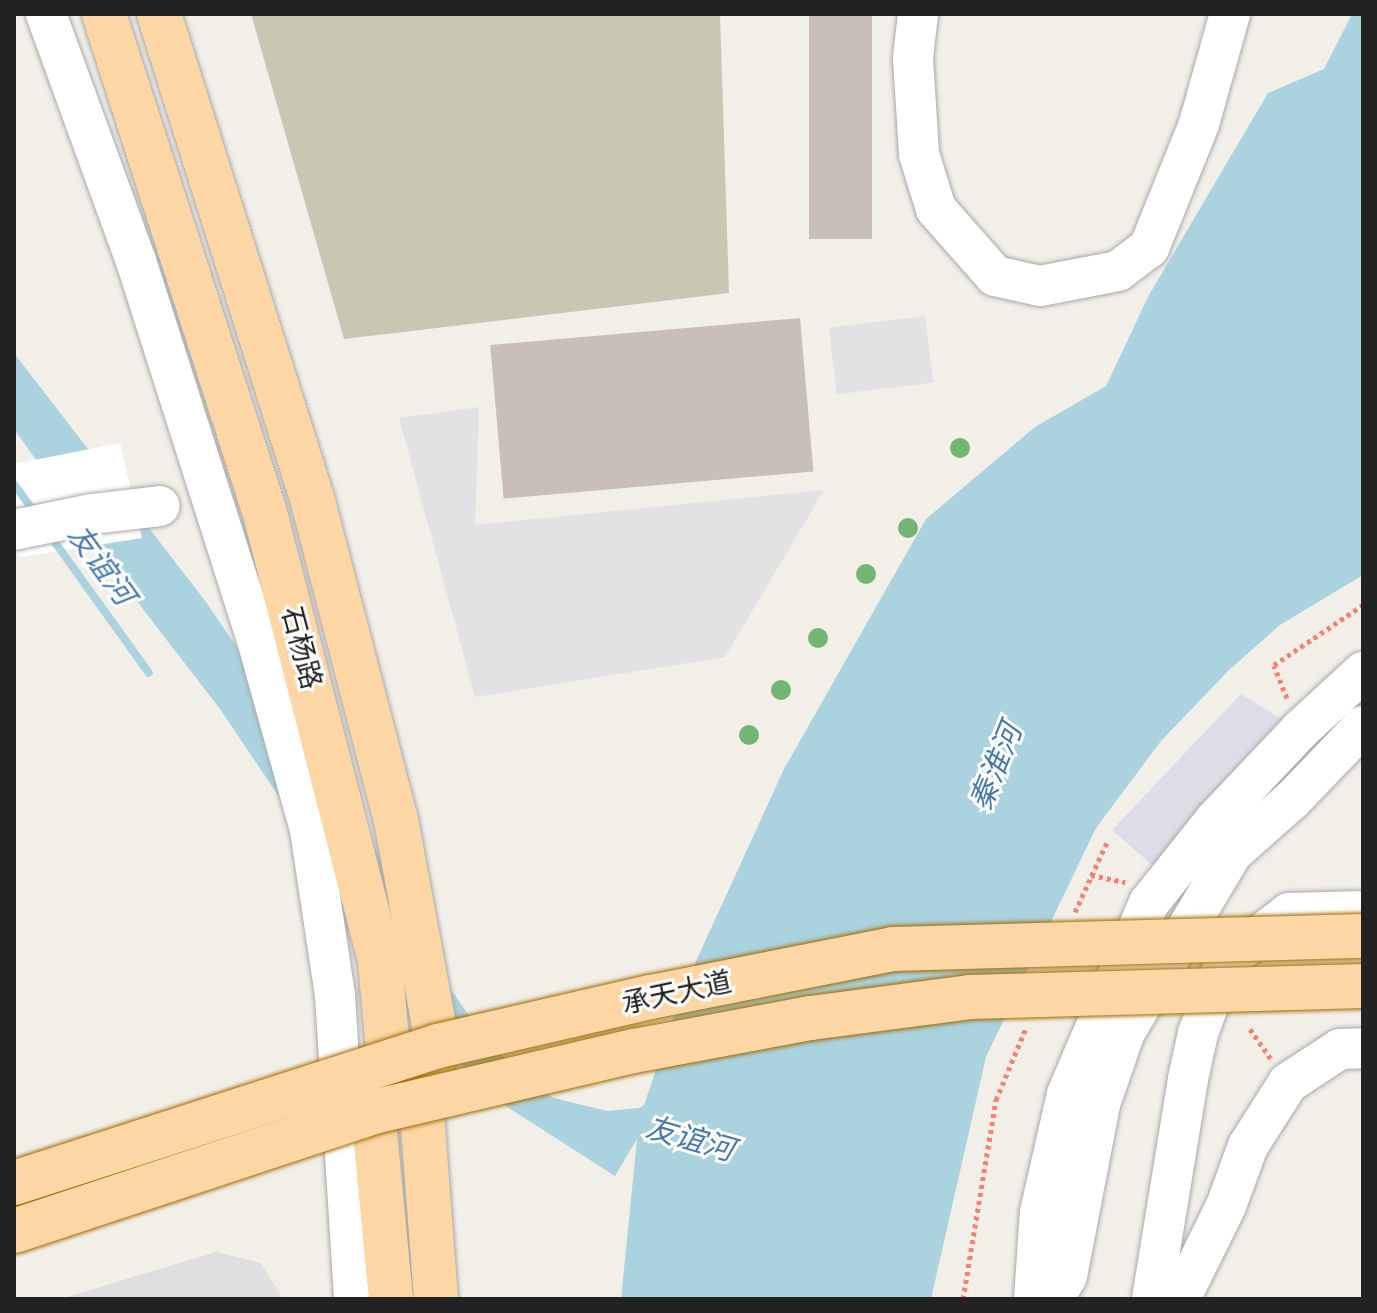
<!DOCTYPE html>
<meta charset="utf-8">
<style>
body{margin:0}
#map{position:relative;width:1377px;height:1313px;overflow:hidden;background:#f2efe9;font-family:Jost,"Noto Sans SC",sans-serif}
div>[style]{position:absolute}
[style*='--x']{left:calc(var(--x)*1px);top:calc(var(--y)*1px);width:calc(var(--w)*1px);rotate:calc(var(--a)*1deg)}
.residential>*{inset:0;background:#e0dfdf}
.construction>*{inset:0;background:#c7c7b4}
.parking>*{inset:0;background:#e2e2e2;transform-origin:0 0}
.plaza>*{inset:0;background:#dddde8}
.water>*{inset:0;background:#aad3df}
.pier>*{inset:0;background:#fff}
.stream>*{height:8px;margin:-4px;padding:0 4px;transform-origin:4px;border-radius:4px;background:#aad3df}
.building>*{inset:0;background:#c7bfb8;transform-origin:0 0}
.path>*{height:5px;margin-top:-2.5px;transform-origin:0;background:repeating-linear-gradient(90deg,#fa8072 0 4px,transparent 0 8px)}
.roads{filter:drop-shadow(0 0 2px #a9a9a9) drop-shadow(0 0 2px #a9a9a9)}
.minor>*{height:40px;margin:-20px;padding:0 20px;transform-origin:20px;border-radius:20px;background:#fff}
.major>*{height:44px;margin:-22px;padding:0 22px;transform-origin:22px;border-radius:22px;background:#fcd6a4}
.bridges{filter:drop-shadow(0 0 2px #a06b00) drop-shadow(0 0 2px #a06b00)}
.major-bridge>*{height:44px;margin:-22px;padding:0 22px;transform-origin:22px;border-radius:22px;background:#fcd6a4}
.trees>*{width:20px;height:20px;margin:-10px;border-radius:50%;background:#74b475}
span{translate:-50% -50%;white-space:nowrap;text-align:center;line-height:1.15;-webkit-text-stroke:6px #fff;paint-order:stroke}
.street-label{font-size:28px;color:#222}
.water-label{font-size:30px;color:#4a7aab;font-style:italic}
.frame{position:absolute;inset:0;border:16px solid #222;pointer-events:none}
</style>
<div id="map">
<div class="residential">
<div style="clip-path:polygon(216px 1252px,261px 1263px,283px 1299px,60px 1299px)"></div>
</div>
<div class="construction">
<div style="clip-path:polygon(251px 14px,720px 14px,729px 293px,344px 339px)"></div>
</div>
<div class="parking">
<div style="left:925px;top:316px;width:67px;height:97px;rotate:83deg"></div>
<div style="clip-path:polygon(479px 407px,475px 525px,824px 490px,725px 657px,475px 697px,399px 418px)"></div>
</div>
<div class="plaza">
<div style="clip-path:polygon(1241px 694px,1300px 730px,1168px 879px,1112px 830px)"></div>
</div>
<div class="water">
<div style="clip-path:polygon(1352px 14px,1363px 14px,1363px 575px,1280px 625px,1229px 670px,1161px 741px,1096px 828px,986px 1057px,931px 1299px,621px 1299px,637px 1139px,615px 1176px,490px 1096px,454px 1057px,220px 709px,139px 604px,14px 429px,14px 353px,206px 602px,390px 872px,449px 987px,484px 1037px,534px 1087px,554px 1098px,607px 1111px,639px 1108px,644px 1105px,685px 985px,784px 769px,926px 519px,1035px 427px,1106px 386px,1149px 295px,1268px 93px,1324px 69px)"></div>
</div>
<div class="pier">
<div style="clip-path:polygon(120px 443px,142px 538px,21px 557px,14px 551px,14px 464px)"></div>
</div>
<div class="stream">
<div style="--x:14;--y:484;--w:36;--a:54"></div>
<div style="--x:49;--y:534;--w:171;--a:54.3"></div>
</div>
<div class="building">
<div style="left:809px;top:14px;width:63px;height:225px"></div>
<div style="left:800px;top:318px;width:154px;height:311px;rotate:85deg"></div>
</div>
<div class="path">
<div style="--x:1287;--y:698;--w:35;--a:-112"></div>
<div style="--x:1274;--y:665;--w:107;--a:-34"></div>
<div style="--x:1091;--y:875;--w:35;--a:12"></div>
<div style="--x:1075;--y:912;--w:79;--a:-65.4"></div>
<div style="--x:1250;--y:1029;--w:37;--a:55"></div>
<div style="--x:963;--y:1299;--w:202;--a:-80.6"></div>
<div style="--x:996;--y:1100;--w:78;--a:-67.4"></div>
</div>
<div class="roads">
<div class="minor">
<div style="--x:46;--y:14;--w:263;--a:70"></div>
<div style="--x:136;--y:261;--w:398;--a:72.3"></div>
<div style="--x:257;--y:640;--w:197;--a:74.4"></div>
<div style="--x:310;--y:830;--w:167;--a:81.4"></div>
<div style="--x:335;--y:995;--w:305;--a:86.4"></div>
<div style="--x:918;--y:14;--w:44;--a:96.5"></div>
<div style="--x:913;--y:58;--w:96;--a:86.4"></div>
<div style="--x:919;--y:154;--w:58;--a:72.8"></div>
<div style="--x:936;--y:209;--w:89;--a:48.6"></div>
<div style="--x:995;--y:276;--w:46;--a:12.5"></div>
<div style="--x:1040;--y:286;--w:79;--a:-10.9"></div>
<div style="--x:1118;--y:271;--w:39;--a:-37"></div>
<div style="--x:1149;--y:248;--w:134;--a:-68"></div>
<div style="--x:1199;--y:124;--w:114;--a:-74.3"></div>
<div style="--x:14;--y:530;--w:80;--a:-11.6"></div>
<div style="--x:92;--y:514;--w:68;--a:-6.7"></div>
<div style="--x:1034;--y:1299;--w:87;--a:-86.1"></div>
<div style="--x:1040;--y:1212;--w:121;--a:-77.1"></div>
<div style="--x:1067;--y:1094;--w:208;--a:-66.8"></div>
<div style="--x:1149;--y:903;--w:106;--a:-51.5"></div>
<div style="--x:1215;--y:820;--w:124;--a:-46.6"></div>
<div style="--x:1300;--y:730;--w:86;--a:-42.6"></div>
<div style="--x:1054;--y:1299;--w:26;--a:-61"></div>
<div style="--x:1067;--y:1276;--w:175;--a:-79.1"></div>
<div style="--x:1100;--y:1104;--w:76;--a:-70.9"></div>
<div style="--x:1125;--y:1032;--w:209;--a:-59.1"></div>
<div style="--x:1232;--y:853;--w:81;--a:-41.5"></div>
<div style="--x:1293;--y:799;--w:101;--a:-46.2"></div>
<div style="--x:1152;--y:1299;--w:223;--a:-80.7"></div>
<div style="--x:1188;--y:1079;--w:47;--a:-77.7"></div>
<div style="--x:1198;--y:1033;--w:76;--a:-69.2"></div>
<div style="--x:1225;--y:962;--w:81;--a:-37.4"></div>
<div style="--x:1289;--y:913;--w:74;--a:-1.5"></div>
<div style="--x:1180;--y:1299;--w:104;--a:-63.7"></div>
<div style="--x:1226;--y:1206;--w:64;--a:-69.9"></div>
<div style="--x:1248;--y:1146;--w:75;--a:-57.6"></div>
<div style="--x:1288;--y:1083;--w:62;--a:-33.2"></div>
<div style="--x:1340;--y:1049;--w:23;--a:-2"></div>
</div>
<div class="major">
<div style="--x:104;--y:14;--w:524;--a:72.12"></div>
<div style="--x:265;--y:513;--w:463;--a:75.6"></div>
<div style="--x:380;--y:962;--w:98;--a:84.8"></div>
<div style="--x:389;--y:1060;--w:54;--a:107.1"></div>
<div style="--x:373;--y:1112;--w:188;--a:84.5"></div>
<div style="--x:159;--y:14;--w:508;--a:72.46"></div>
<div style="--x:312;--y:498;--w:333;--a:75.4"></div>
<div style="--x:396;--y:820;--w:230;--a:79.5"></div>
<div style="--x:438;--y:1046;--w:57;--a:107.5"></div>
<div style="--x:421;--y:1100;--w:200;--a:85.7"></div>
</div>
</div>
<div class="bridges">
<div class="major-bridge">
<div style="--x:14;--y:1183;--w:446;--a:-17.9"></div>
<div style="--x:438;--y:1046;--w:219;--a:-13"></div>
<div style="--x:651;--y:997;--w:247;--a:-11.2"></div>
<div style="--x:893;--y:949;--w:470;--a:-1.6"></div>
<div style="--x:14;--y:1231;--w:378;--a:-18.3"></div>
<div style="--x:373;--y:1112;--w:268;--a:-13.2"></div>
<div style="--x:634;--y:1051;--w:180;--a:-10.6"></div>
<div style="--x:811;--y:1018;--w:160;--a:-7.5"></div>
<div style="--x:970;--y:997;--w:393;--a:-1.6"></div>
</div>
</div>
<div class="trees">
<div style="left:960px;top:448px"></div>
<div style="left:908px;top:528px"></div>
<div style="left:866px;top:574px"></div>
<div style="left:818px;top:638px"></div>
<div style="left:781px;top:690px"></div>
<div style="left:749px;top:735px"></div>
</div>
<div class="street-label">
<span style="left:301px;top:648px;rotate:75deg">石杨路</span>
<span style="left:677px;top:993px;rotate:-12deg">承天大道</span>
</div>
<div class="water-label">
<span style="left:101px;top:565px;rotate:54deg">友谊河</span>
<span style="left:996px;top:767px;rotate:-68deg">秦淮河</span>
<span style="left:690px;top:1139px;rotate:16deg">友谊河</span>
</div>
<div class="frame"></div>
</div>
